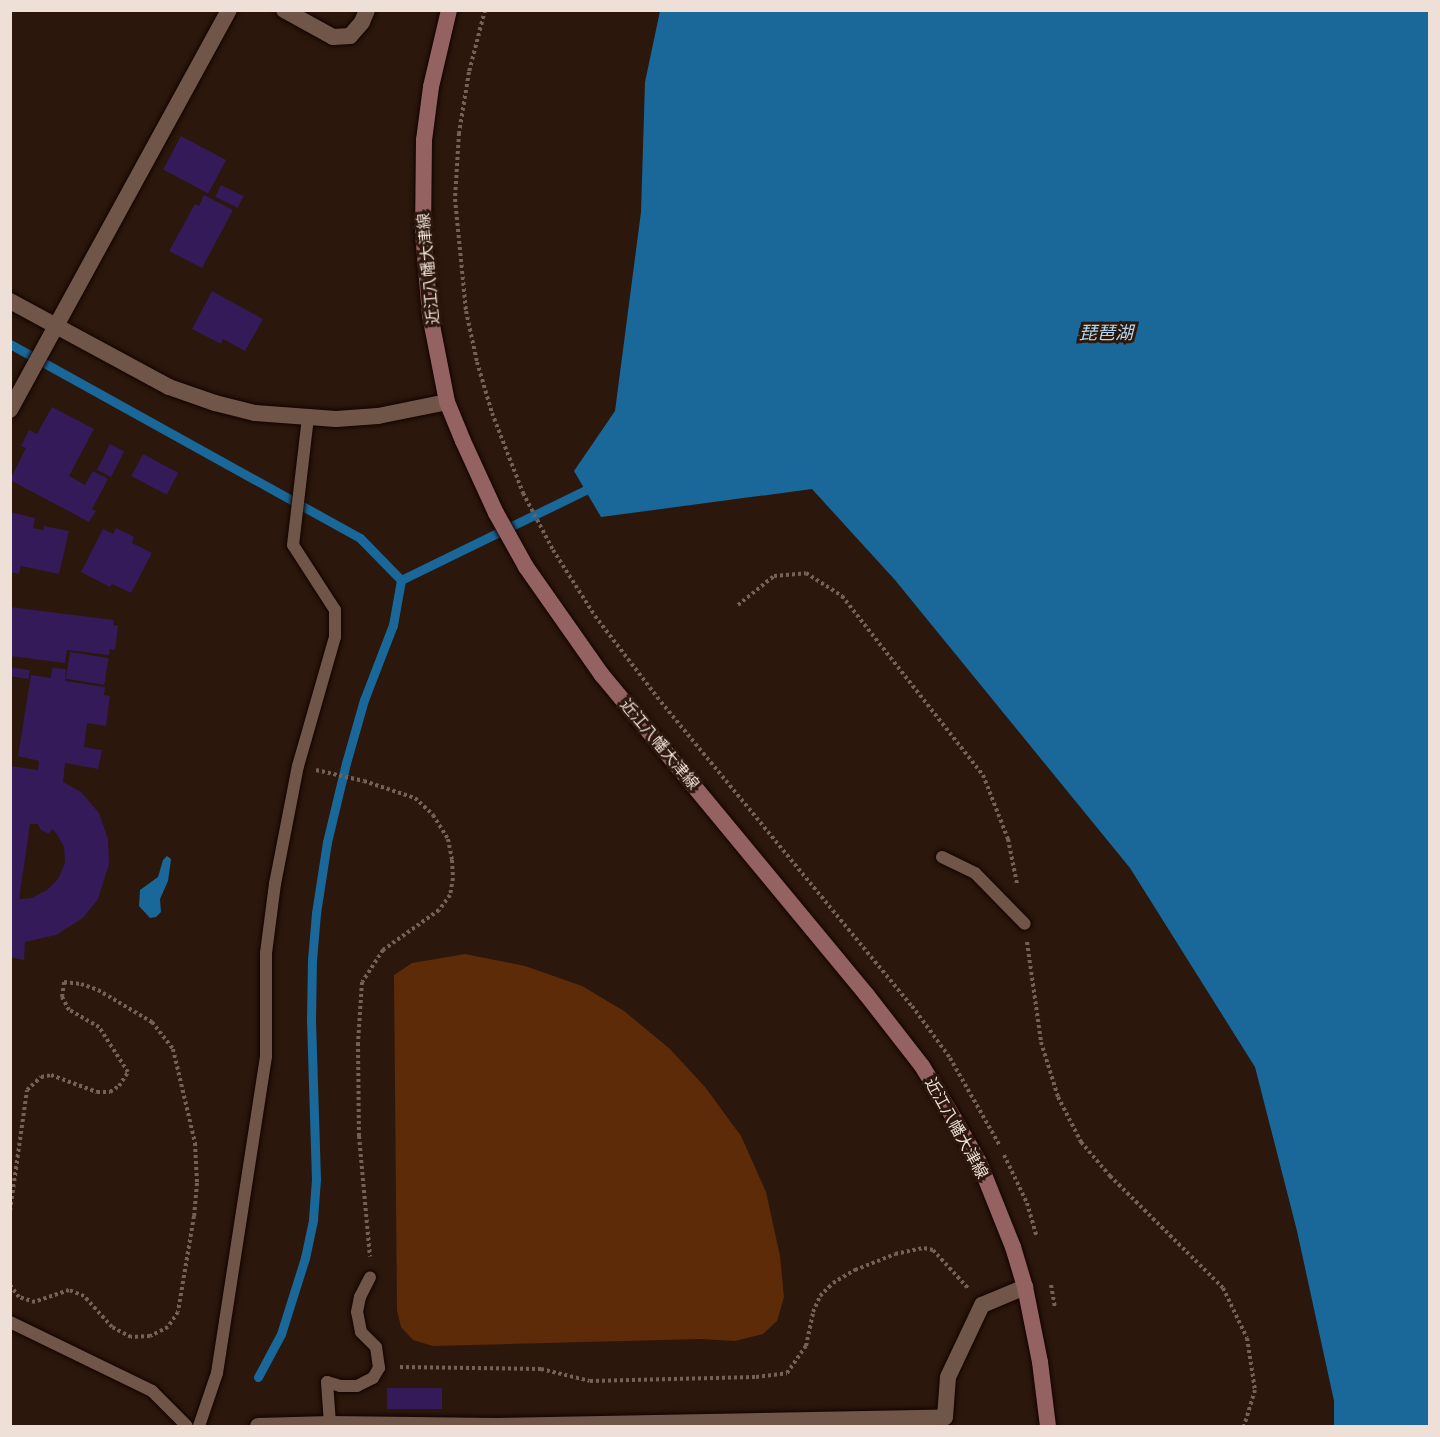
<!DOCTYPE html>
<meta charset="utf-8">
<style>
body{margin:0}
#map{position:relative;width:1440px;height:1437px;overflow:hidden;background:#2b170b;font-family:Inter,"Noto Sans JP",sans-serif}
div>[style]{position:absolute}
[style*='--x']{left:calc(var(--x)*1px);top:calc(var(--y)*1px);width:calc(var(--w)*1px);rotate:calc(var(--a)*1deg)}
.green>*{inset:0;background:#5e2b09}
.water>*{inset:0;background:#1a6899}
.stream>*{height:9px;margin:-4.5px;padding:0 4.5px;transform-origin:4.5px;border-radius:4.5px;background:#1a6899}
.building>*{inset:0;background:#341a59;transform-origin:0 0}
.path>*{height:4px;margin-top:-2px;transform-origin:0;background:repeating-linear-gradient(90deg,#746258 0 3px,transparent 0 6px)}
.roads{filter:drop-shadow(0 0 2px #130300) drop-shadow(0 0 2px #130300)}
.service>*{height:12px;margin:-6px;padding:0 6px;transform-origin:6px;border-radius:6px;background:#6f5649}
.minor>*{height:16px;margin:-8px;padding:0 8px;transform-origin:8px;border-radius:8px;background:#6f5649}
.tertiary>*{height:16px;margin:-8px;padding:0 8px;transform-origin:8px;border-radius:8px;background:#6f5649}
.secondary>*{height:16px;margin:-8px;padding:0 8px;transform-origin:8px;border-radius:8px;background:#936261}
span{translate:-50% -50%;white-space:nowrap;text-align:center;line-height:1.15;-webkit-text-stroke:6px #2b170b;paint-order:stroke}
.street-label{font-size:16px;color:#eedfd7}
.water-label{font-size:18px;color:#b4d8f4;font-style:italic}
.frame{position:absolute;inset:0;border:12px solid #eedfd7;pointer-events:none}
</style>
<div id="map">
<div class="green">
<div style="clip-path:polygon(465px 954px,525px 966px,582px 986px,624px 1011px,670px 1049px,705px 1087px,741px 1136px,766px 1192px,780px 1256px,784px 1297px,777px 1321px,763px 1334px,735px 1341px,701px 1339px,433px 1346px,413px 1340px,401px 1327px,397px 1310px,394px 975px,412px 963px)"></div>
</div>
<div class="water">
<div style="clip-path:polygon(660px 11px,1429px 11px,1429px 1426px,1334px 1426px,1334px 1401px,1297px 1231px,1255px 1067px,1130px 868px,895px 580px,812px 489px,601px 517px,574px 471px,615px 411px,641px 212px,645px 82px)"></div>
<div style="clip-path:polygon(167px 856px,171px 859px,170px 867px,168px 881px,160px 899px,161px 912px,156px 917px,150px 918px,139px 906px,140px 890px,158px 877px,163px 860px)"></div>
</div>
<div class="stream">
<div style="--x:10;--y:344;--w:400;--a:29"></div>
<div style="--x:360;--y:538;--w:59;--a:45.7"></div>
<div style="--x:401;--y:580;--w:219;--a:-26"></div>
<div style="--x:258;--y:1377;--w:49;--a:-61.9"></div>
<div style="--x:281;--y:1334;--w:80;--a:-72.5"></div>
<div style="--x:305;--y:1258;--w:40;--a:-78"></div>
<div style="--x:313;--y:1219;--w:40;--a:-85.7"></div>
<div style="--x:316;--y:1179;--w:158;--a:-91.8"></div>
<div style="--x:311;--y:1021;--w:61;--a:-89.1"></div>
<div style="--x:312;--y:960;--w:47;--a:-85.1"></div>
<div style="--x:316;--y:913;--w:72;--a:-81.2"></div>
<div style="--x:327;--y:842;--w:81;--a:-76.5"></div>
<div style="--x:346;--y:763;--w:66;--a:-74.1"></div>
<div style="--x:364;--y:700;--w:80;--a:-68.9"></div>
<div style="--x:393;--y:625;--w:46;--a:-79.9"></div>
</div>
<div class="building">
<div style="left:181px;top:136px;width:51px;height:38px;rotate:28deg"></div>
<div style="left:221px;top:185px;width:25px;height:13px;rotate:26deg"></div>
<div style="clip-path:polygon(204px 195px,233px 210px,202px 268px,169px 251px,195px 204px,199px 206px)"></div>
<div style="clip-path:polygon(212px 291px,263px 319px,245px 351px,223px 339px,221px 344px,192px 329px)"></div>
<div style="clip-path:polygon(52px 407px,94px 429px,69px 476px,85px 485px,93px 471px,108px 479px,92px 509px,96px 511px,89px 522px,10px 480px,26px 448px,21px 446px,29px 430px,37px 434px)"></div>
<div style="left:110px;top:444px;width:16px;height:29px;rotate:27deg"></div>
<div style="left:143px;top:454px;width:40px;height:25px;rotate:28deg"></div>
<div style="clip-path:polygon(10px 512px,35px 518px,33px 528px,43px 530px,44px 526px,69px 531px,59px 574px,21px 566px,19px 574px,10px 572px)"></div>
<div style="clip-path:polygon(116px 528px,134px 537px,132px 543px,152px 553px,131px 593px,112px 584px,110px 587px,81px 572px,103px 529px,113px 534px)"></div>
<div style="clip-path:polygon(10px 607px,114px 620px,113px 625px,118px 626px,115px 650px,110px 649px,109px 655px,67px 650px,65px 663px,10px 656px)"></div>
<div style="left:70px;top:652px;width:39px;height:27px;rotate:9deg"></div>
<div style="left:10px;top:667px;width:20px;height:9px;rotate:9deg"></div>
<div style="clip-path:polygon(evenodd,52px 668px,66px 669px,65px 681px,105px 687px,104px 695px,110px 696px,106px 726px,87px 723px,84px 747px,102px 750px,98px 769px,65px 763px,63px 782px,81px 792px,99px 813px,108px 839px,109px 864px,98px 899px,83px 918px,56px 935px,25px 942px,24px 960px,10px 957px,10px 766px,38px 770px,39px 761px,18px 756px,31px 675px,51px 678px,52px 668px,30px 824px,38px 824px,41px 830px,49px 834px,52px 829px,56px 833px,64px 847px,65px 863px,58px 879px,47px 890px,32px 898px,19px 899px,30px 824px)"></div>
<div style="left:387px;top:1388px;width:55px;height:21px"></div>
</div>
<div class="path">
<div style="--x:485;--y:10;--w:64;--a:104.5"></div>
<div style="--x:469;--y:72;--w:62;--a:99.3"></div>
<div style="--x:459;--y:133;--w:66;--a:93.5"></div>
<div style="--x:455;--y:199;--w:113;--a:84.4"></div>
<div style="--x:466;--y:311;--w:52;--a:77.8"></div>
<div style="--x:477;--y:362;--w:53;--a:73.6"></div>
<div style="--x:492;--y:413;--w:86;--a:68.8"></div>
<div style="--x:523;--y:493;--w:64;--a:62.2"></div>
<div style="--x:553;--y:550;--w:78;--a:57.5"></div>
<div style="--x:595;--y:616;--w:108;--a:52.5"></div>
<div style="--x:661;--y:702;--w:394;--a:50.5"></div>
<div style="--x:912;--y:1006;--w:64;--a:53.8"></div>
<div style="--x:950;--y:1058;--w:101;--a:60.4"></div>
<div style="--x:738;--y:605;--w:46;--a:-38.9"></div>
<div style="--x:774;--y:576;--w:32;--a:-5"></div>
<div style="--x:806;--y:573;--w:43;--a:32.6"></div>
<div style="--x:842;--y:596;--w:228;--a:51.8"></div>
<div style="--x:983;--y:775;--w:69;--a:68.7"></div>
<div style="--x:1008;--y:839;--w:46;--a:78.7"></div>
<div style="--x:316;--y:770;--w:49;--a:12.9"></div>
<div style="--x:364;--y:781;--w:54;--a:18.4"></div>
<div style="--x:415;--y:798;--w:25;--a:43"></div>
<div style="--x:433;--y:815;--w:28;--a:58"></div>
<div style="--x:448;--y:839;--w:21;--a:79"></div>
<div style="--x:452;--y:860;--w:18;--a:87"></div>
<div style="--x:453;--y:878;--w:17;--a:100"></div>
<div style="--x:450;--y:895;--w:19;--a:126"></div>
<div style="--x:439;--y:910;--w:69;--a:144.5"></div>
<div style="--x:383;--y:950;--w:38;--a:123"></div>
<div style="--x:362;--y:982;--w:61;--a:93.8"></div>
<div style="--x:358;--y:1043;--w:93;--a:89.4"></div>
<div style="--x:359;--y:1136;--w:121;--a:84.8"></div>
<div style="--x:1027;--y:942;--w:101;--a:82"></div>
<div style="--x:1041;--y:1042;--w:58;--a:72.8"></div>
<div style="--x:1058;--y:1097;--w:51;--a:62.9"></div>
<div style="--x:1081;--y:1142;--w:45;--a:49.5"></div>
<div style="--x:1110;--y:1176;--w:159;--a:44.7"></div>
<div style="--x:1223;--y:1288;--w:55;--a:64.4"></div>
<div style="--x:1247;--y:1338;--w:53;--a:81.3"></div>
<div style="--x:1255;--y:1390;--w:38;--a:107"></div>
<div style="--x:1004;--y:1155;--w:53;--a:64.4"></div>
<div style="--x:1027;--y:1203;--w:35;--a:74"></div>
<div style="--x:10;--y:1211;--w:122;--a:-82"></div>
<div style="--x:27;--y:1090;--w:19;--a:-43"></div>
<div style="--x:41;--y:1077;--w:10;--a:-11"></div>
<div style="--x:51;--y:1075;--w:49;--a:20.3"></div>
<div style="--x:97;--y:1092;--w:13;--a:0"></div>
<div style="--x:110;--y:1092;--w:11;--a:-34"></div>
<div style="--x:119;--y:1086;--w:17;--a:-57"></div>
<div style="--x:128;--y:1072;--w:54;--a:-122.8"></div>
<div style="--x:99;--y:1027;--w:34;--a:-150"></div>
<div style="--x:69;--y:1010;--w:15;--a:-118"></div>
<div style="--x:62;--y:997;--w:15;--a:-82"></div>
<div style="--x:64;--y:982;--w:17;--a:7"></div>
<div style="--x:81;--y:984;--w:18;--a:19"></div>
<div style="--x:98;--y:990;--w:63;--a:30.7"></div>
<div style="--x:152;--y:1022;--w:34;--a:52"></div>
<div style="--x:173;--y:1049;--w:97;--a:76.8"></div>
<div style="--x:195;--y:1143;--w:40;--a:87.1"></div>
<div style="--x:197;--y:1183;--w:33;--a:95"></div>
<div style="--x:194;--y:1216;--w:97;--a:99.5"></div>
<div style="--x:178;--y:1312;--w:18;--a:124"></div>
<div style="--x:168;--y:1327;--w:20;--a:153"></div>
<div style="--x:150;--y:1336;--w:19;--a:177"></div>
<div style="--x:131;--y:1337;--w:21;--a:-152"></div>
<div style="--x:112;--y:1327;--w:42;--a:-132.1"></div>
<div style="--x:84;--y:1296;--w:16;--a:-158"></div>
<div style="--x:69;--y:1290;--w:36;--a:161"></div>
<div style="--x:35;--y:1302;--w:17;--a:-163"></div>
<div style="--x:19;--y:1297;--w:15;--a:-127"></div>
<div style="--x:1051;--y:1285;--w:22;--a:80"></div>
<div style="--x:400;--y:1367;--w:141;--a:0.8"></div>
<div style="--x:541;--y:1369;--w:50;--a:13.8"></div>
<div style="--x:590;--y:1381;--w:166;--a:-1.4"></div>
<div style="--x:756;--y:1377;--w:31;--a:-7"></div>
<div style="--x:787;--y:1373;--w:33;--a:-55"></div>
<div style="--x:806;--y:1346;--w:35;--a:-78"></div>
<div style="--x:813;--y:1312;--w:17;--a:-66"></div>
<div style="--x:820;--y:1296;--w:18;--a:-45"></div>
<div style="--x:833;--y:1283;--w:26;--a:-31"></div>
<div style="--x:855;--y:1270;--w:43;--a:-21.8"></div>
<div style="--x:895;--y:1254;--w:30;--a:-12"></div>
<div style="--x:924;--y:1248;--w:9;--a:13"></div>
<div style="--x:933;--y:1250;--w:52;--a:47.4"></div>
</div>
<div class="roads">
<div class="service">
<div style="--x:942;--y:857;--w:37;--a:26"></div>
<div style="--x:975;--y:873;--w:71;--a:45.6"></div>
<div style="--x:10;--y:1322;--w:158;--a:25.9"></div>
<div style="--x:152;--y:1391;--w:49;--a:45"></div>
<div style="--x:330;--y:1424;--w:42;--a:-94.1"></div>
<div style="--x:327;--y:1382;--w:14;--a:17"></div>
<div style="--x:340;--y:1386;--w:17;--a:0"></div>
<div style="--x:357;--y:1386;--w:18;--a:-27"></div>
<div style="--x:373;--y:1378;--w:12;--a:-59"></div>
<div style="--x:379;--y:1368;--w:21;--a:-98"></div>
<div style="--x:376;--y:1347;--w:21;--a:-135"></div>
<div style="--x:361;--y:1332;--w:20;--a:-101"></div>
<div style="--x:357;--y:1312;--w:15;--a:-79"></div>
<div style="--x:360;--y:1297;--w:22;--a:-63"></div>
<div style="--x:199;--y:1426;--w:56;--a:-71.2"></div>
<div style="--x:217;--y:1373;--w:321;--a:-81.2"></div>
<div style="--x:266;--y:1056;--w:103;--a:-90"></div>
<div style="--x:266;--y:953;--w:70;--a:-82.6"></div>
<div style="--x:275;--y:884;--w:120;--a:-79"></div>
<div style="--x:298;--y:766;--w:134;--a:-74"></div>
<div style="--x:335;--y:637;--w:27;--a:-90"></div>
<div style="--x:335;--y:610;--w:77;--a:-122.9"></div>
<div style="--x:293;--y:545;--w:129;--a:-83.3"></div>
</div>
<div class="minor">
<div style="--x:284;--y:10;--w:56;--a:28.9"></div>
<div style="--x:333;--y:37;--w:17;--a:-3"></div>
<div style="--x:350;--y:36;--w:18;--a:-49"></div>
<div style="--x:362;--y:22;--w:13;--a:-67"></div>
<div style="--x:10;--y:410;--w:456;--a:-61.3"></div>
<div style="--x:258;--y:1426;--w:72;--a:-1.6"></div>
<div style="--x:330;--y:1424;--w:166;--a:0.7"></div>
<div style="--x:496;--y:1426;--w:449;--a:-1.1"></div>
<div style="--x:945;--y:1417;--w:40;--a:-85.7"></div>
<div style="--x:948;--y:1377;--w:80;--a:-64.7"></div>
<div style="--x:982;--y:1305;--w:47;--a:-22.7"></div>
</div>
<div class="tertiary">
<div style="--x:10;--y:301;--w:181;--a:28.4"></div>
<div style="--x:169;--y:387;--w:49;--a:19.2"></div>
<div style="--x:215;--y:403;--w:41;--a:14"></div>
<div style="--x:255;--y:413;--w:81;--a:4.2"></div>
<div style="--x:336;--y:419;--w:42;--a:-4.1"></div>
<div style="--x:378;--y:416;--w:70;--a:-11.5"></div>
</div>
<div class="secondary">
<div style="--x:449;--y:10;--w:79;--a:103.2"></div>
<div style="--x:431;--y:87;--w:53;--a:97.5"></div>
<div style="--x:424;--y:140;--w:92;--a:90.6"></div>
<div style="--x:423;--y:232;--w:83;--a:85.2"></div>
<div style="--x:430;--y:315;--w:89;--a:78.9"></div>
<div style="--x:447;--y:402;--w:42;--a:67.7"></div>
<div style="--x:463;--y:441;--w:79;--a:65.4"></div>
<div style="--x:496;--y:513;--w:62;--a:60.9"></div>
<div style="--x:526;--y:567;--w:132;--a:54.9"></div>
<div style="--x:602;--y:675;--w:414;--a:50.4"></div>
<div style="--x:866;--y:994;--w:91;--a:52.1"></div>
<div style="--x:922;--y:1066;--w:52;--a:58.5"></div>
<div style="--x:949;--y:1110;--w:60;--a:60"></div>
<div style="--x:979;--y:1162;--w:92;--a:68.2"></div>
<div style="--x:1013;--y:1247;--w:42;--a:73.3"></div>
<div style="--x:1025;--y:1287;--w:76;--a:78.7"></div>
<div style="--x:1040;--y:1362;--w:64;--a:82.9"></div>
</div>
</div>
<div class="street-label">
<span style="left:428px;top:269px;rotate:-95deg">近江八幡大津線</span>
<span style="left:660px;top:744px;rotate:50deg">近江八幡大津線</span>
<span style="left:957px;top:1128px;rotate:61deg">近江八幡大津線</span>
</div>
<div class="water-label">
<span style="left:1106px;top:333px">琵琶湖</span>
</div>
<div class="frame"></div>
</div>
